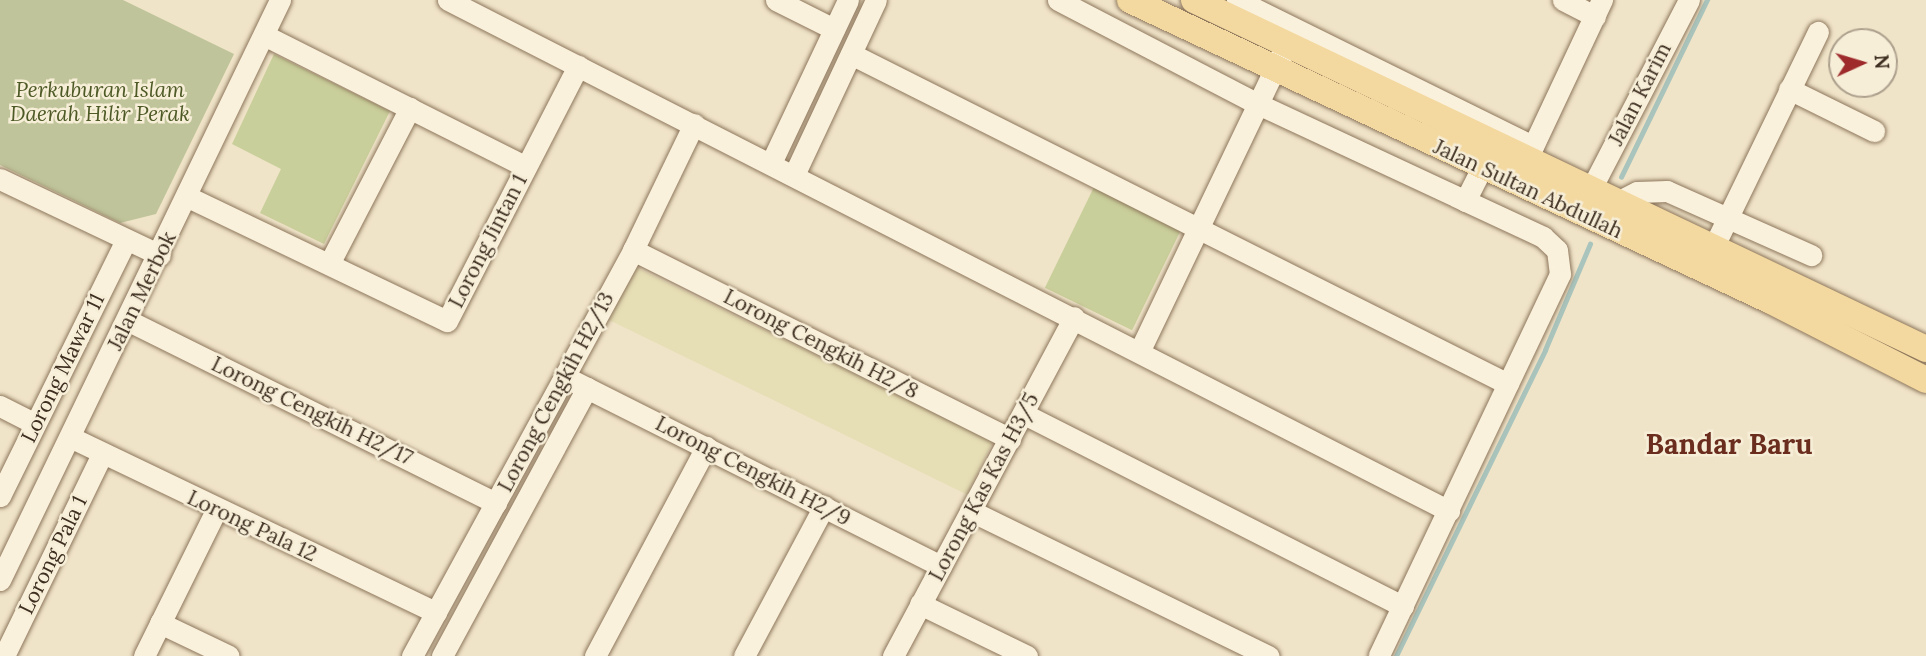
<!DOCTYPE html>
<style>
body{margin:0}
#map{position:relative;width:1926px;height:656px;overflow:hidden;background:#f0e4c8;font-family:Lora,serif}
div>[style]{position:absolute}
[style*='--x']{left:calc(var(--x)*1px);top:calc(var(--y)*1px);width:calc(var(--w)*1px);rotate:calc(var(--a)*1deg)}
.farmland>*{inset:0;background:#e6deb5;transform-origin:0 0}
.green>*{inset:0;background:#c9cf9b;transform-origin:0 0}
.cemetery>*{inset:0;background:#bfc49a}
.stream>*{height:4.5px;margin:-2.25px;padding:0 2.25px;transform-origin:2.25px;border-radius:2.25px;background:#a9c4bc}
.roads{filter:drop-shadow(0 0 2px #8d765c) drop-shadow(0 0 2px #8d765c)}
.minor>*{height:21px;margin:-10.5px;padding:0 10.5px;transform-origin:10.5px;border-radius:10.5px;background:#faf1dc}
.major>*{height:26px;margin:-13px;padding:0 13px;transform-origin:13px;border-radius:13px;background:#f3d9a0}
span{translate:-50% -50%;white-space:nowrap;text-align:center;line-height:1.15;-webkit-text-stroke:5px #f7eed8;paint-order:stroke}
.park-label{font-size:21px;color:#4d5a26;font-style:italic}
.street-label{font-size:21px;color:#3d2e20}
.district-label{font-size:28px;color:#6b2e1e;font-weight:700}
.north{position:absolute;left:1828px;top:28px;width:70px;height:70px;box-sizing:border-box;background:#f7eed8;border:2px solid #ada18e;border-radius:50%;rotate:86deg;font-size:19px;font-weight:700;line-height:28px;text-align:center;color:#3d2e20}
.north::after{content:'';display:block;margin:auto;width:24px;height:32px;background:#9e2a2b;clip-path:polygon(50% 0,100% 100%,50% 72%,0 100%)}
</style>
<div id="map">
<div class="farmland">
<div style="left:635px;top:267px;width:398px;height:59px;rotate:26deg"></div>
</div>
<div class="green">
<div style="clip-path:polygon(274px 54px,390px 111px,324px 244px,260px 213px,281px 169px,232px 144px)"></div>
<div style="left:1094px;top:187px;width:97px;height:112px;rotate:26deg"></div>
</div>
<div class="cemetery">
<div style="clip-path:polygon(0 0,123px 0,234px 54px,156px 214px,120px 223px,0 165px)"></div>
</div>
<div class="stream">
<div style="--x:1621;--y:177;--w:197;--a:-64.1"></div>
<div style="--x:1396;--y:656;--w:340;--a:-64"></div>
<div style="--x:1545;--y:350;--w:115;--a:-67"></div>
</div>
<div class="roads">
<div class="minor">
<div style="--x:448;--y:0;--w:1124;--a:27.04"></div>
<div style="--x:776;--y:0;--w:65;--a:26.6"></div>
<div style="--x:1058;--y:0;--w:225;--a:27.5"></div>
<div style="--x:1258;--y:104;--w:315;--a:25"></div>
<div style="--x:1543;--y:237;--w:19;--a:43"></div>
<div style="--x:1557;--y:250;--w:24;--a:83"></div>
<div style="--x:1560;--y:274;--w:423;--a:115.4"></div>
<div style="--x:1237;--y:0;--w:330;--a:26.3"></div>
<div style="--x:1563;--y:0;--w:36;--a:27"></div>
<div style="--x:264;--y:35;--w:293;--a:26.7"></div>
<div style="--x:851;--y:54;--w:735;--a:26.67"></div>
<div style="--x:1789;--y:89;--w:95;--a:26.3"></div>
<div style="--x:1528;--y:157;--w:174;--a:-64.8"></div>
<div style="--x:771;--y:163;--w:180;--a:-64.7"></div>
<div style="--x:794;--y:175;--w:193;--a:-64.9"></div>
<div style="--x:0;--y:179;--w:177;--a:25.4"></div>
<div style="--x:1591;--y:189;--w:213;--a:-62.6"></div>
<div style="--x:188;--y:197;--w:287;--a:25.6"></div>
<div style="--x:447;--y:321;--w:287;--a:-62.8"></div>
<div style="--x:1465;--y:201;--w:37;--a:-63"></div>
<div style="--x:1617;--y:202;--w:22;--a:-27"></div>
<div style="--x:1637;--y:192;--w:30;--a:-2"></div>
<div style="--x:1667;--y:191;--w:158;--a:24"></div>
<div style="--x:1714;--y:246;--w:238;--a:-64.1"></div>
<div style="--x:633;--y:250;--w:422;--a:26.6"></div>
<div style="--x:329;--y:264;--w:176;--a:-62.6"></div>
<div style="--x:127;--y:320;--w:412;--a:26.4"></div>
<div style="--x:1140;--y:350;--w:326;--a:-64.4"></div>
<div style="--x:565;--y:377;--w:421;--a:26.7"></div>
<div style="--x:0;--y:406;--w:39;--a:27"></div>
<div style="--x:1024;--y:414;--w:425;--a:26.9"></div>
<div style="--x:70;--y:437;--w:406;--a:25.6"></div>
<div style="--x:0;--y:496;--w:285;--a:-63.8"></div>
<div style="--x:971;--y:511;--w:331;--a:26"></div>
<div style="--x:0;--y:580;--w:644;--a:-64.23"></div>
<div style="--x:920;--y:604;--w:119;--a:25.9"></div>
<div style="--x:160;--y:623;--w:76;--a:25.6"></div>
<div style="--x:4;--y:656;--w:225;--a:-64.1"></div>
<div style="--x:144;--y:656;--w:163;--a:-63.7"></div>
<div style="--x:412;--y:656;--w:462;--a:-61.4"></div>
<div style="--x:633;--y:250;--w:140;--a:-64.2"></div>
<div style="--x:442;--y:656;--w:305;--a:-61.6"></div>
<div style="--x:595;--y:656;--w:237;--a:-62"></div>
<div style="--x:744;--y:656;--w:170;--a:-61.9"></div>
<div style="--x:893;--y:656;--w:384;--a:-61.9"></div>
</div>
<div class="major">
<div style="--x:1130;--y:0;--w:706;--a:25.15"></div>
<div style="--x:1769;--y:300;--w:176;--a:27"></div>
<div style="--x:1194;--y:0;--w:811;--a:25.49"></div>
</div>
</div>
<div class="park-label">
<span style="left:100px;top:102px">Perkuburan Islam<br>Daerah Hilir Perak</span>
</div>
<div class="street-label">
<span style="left:1640px;top:94px;rotate:-63deg">Jalan Karim</span>
<span style="left:1528px;top:189px;rotate:25deg">Jalan Sultan Abdullah</span>
<span style="left:488px;top:241px;rotate:-63deg">Lorong Jintan 1</span>
<span style="left:142px;top:291px;rotate:-64deg">Jalan Merbok</span>
<span style="left:821px;top:344px;rotate:27deg">Lorong Cengkih H2/8</span>
<span style="left:63px;top:368px;rotate:-64deg">Lorong Mawar 11</span>
<span style="left:556px;top:392px;rotate:-62deg">Lorong Cengkih H2/13</span>
<span style="left:312px;top:411px;rotate:26deg">Lorong Cengkih H2/17</span>
<span style="left:753px;top:471px;rotate:27deg">Lorong Cengkih H2/9</span>
<span style="left:984px;top:487px;rotate:-62deg">Lorong Kas Kas H3/5</span>
<span style="left:252px;top:526px;rotate:25deg">Lorong Pala 12</span>
<span style="left:53px;top:555px;rotate:-64deg">Lorong Pala 1</span>
</div>
<div class="district-label">
<span style="left:1729px;top:444px">Bandar Baru</span>
</div>
<div class="north">N</div>
</div>
